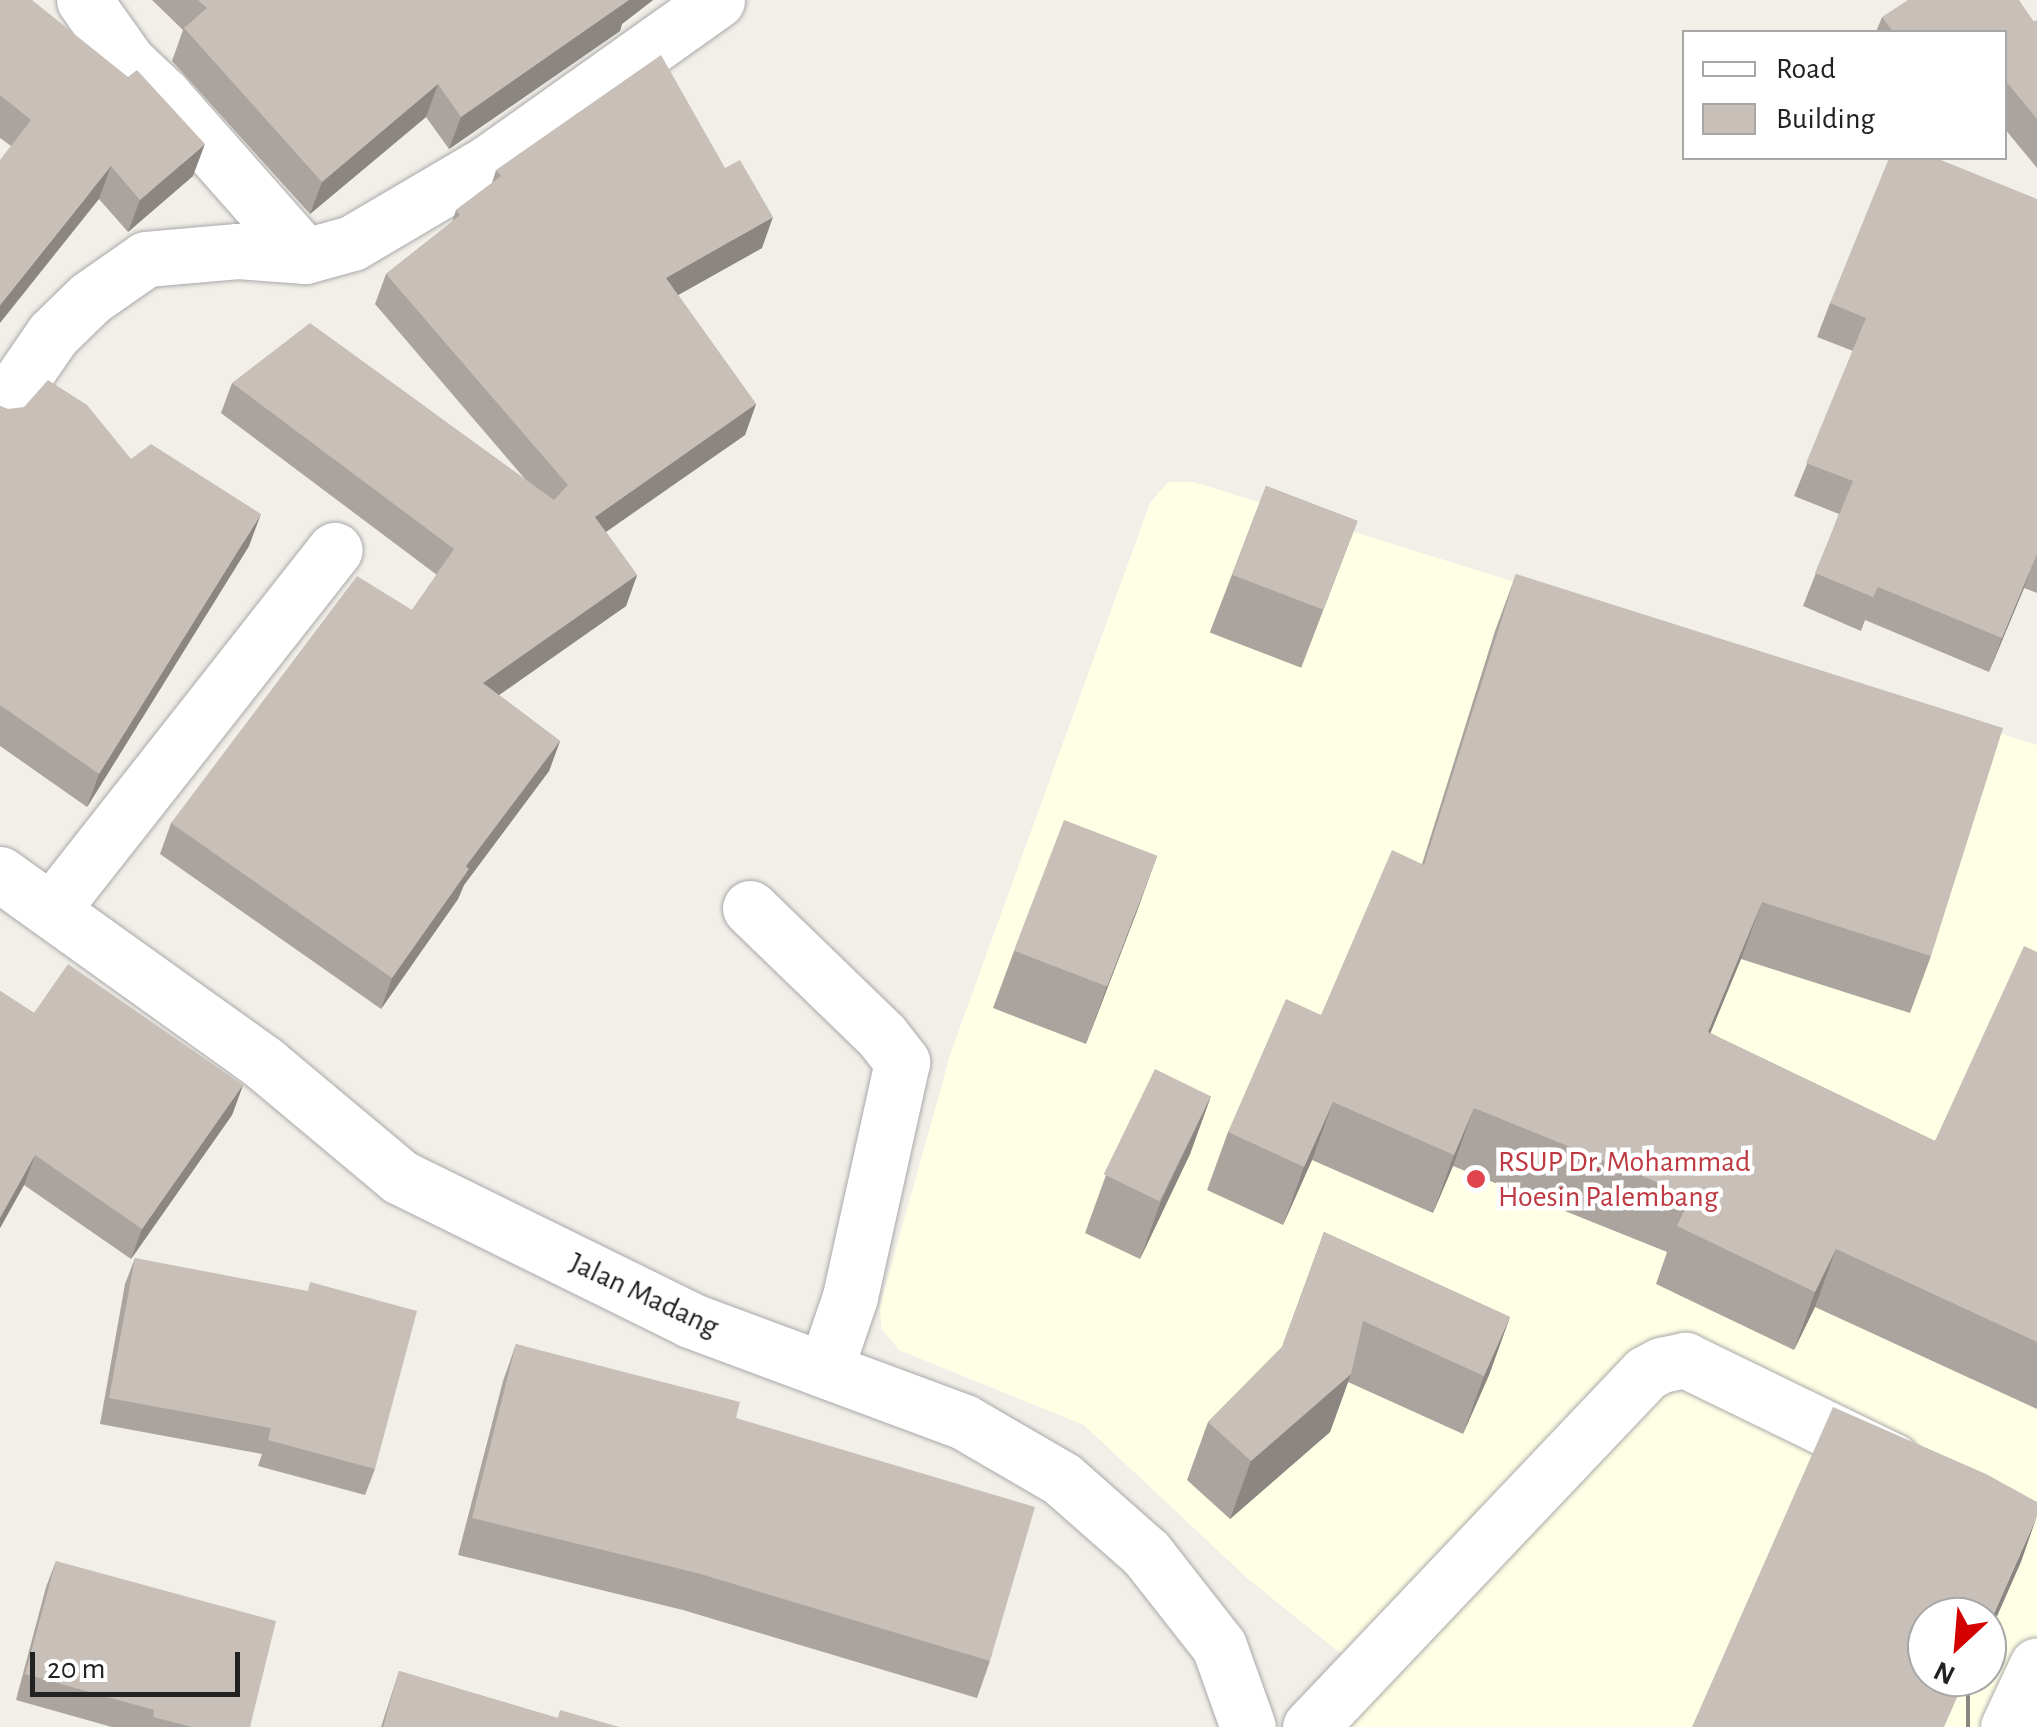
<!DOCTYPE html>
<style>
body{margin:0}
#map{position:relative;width:2037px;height:1727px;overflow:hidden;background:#f2efe9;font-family:"Alegreya Sans",sans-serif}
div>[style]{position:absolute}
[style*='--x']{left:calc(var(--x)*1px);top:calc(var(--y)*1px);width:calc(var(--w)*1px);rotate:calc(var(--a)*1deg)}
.education>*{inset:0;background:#ffffe5}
.roads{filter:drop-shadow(0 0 2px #a9a9a9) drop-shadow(0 0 2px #a9a9a9)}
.minor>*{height:55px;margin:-27.5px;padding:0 27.5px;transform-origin:27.5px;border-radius:27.5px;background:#fff}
.wall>*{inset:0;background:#aba49e;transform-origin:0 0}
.shaded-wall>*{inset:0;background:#8b8681;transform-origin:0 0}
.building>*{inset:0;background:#c7bfb8;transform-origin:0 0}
.dots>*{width:28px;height:28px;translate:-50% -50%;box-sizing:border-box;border:5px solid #fff;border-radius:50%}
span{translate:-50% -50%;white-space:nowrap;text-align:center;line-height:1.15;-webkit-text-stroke:9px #fff;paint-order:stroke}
.health-label{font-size:30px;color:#be3a42}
.left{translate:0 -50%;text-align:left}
.street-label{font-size:30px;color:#222}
.legend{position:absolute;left:1682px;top:30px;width:325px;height:130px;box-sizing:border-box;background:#fff;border:2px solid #a7a7a7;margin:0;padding:12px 18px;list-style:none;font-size:30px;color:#222}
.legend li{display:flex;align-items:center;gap:20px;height:50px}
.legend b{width:50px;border:2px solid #a7a7a7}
.north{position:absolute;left:1907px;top:1597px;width:100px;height:100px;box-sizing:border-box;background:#fff;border:2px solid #a7a7a7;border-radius:50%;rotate:206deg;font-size:28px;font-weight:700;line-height:40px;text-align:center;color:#222}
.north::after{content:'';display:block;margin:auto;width:35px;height:45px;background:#d40000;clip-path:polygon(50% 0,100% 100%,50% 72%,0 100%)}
.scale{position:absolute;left:30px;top:1652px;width:210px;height:45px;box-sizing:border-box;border:5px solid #222;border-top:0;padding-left:12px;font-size:30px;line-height:35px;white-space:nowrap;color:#222;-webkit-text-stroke:8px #fff;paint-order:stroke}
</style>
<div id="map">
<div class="education">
<div style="clip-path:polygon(evenodd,1168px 482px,1194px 482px,2037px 745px,2037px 1727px,1344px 1727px,1345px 1657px,1246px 1577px,1084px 1425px,899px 1350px,881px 1328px,880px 1306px,951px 1052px,1150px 503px,1168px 482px,1927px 1617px,1987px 1617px,1987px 1677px,1927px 1677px,1927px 1617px)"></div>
</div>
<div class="roads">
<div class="minor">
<div style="--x:84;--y:0;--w:76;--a:54.6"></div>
<div style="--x:128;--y:62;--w:50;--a:43.4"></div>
<div style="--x:164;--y:96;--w:213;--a:48.6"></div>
<div style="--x:0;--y:411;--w:93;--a:-55.5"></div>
<div style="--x:53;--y:334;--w:52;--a:-44.2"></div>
<div style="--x:90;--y:298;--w:68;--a:-34.9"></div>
<div style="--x:146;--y:259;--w:92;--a:-5"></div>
<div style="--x:238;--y:251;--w:67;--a:4.3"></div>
<div style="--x:305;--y:256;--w:49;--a:-15.5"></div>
<div style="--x:352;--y:243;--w:158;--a:-30.5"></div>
<div style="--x:488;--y:163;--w:281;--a:-35.4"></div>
<div style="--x:0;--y:874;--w:326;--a:35.6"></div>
<div style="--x:265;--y:1064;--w:176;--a:39.9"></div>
<div style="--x:400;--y:1177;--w:323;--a:26.2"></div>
<div style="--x:690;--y:1320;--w:292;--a:20.4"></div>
<div style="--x:964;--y:1422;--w:113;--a:30.2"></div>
<div style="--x:1062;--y:1479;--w:112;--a:41.4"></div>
<div style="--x:1146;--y:1553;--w:118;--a:51.9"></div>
<div style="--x:1219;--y:1646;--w:86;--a:70.3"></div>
<div style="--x:750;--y:908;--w:184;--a:44.1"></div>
<div style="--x:882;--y:1036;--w:33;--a:52"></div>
<div style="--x:902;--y:1062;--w:241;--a:102.5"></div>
<div style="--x:850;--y:1297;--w:77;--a:108.9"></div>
<div style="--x:52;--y:909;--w:457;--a:-51.8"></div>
<div style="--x:1310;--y:1727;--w:488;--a:-46.5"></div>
<div style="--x:1646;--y:1373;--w:17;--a:-28"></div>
<div style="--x:1661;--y:1365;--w:25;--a:-12"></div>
<div style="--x:1685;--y:1360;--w:231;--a:25.9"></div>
<div style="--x:2008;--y:1727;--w:68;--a:-64.9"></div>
</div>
</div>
<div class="wall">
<div style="clip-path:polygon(0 0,35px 3px,193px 176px,128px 232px,99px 199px,11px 146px,0 138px)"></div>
<div style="clip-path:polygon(152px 0,653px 0,622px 24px,620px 31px,449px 149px,426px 117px,310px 214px,172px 61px,183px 30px)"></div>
<div style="clip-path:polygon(1882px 17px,2034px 22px,2037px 20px,2037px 168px,2004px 128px,2004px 32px,1876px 32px)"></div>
<div style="clip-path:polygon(496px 170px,762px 248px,678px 295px,756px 404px,745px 435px,606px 532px,637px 575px,626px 606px,499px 695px,560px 741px,549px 771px,464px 885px,458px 899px,381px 1009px,160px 854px,171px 823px,412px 610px,437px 575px,221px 413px,232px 383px,525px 479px,375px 304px,386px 274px,452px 222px,456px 210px,492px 183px)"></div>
<div style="clip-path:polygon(2037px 199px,2037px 593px,2024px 588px,1989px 672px,1865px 620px,1861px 631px,1803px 606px,1839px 514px,1794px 496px,1853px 351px,1817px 337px,1830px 303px)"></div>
<div style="clip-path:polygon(0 406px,131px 459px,249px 546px,87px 807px,0 746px)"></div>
<div style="left:1266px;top:486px;width:98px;height:157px;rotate:21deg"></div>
<div style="clip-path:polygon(1516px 574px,1931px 956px,1910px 1013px,1741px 959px,1710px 1033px,1935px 1141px,2037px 952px,2037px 1409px,1815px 1307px,1794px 1350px,1656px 1284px,1667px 1252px,1453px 1166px,1433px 1213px,1312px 1160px,1283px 1225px,1207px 1190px,1228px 1132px,1321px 1015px,1422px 864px,1495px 631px)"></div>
<div style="clip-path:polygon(1157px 856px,1086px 1044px,993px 1008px,1014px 951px)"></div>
<div style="clip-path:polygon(0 991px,34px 1013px,243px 1085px,232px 1115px,131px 1259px,24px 1185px,0 1228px)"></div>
<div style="clip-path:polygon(1211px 1096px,1190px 1154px,1140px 1259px,1085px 1233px,1106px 1175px)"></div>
<div style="clip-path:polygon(1324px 1232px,1510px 1317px,1489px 1375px,1463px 1434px,1348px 1382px,1330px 1432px,1230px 1519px,1187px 1480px,1208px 1422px,1282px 1347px)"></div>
<div style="clip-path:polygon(135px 1258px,375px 1469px,365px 1495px,258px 1466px,262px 1454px,100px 1424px,125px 1284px)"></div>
<div style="clip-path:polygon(516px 1344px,736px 1418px,990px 1661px,977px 1698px,683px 1610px,458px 1555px,503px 1381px)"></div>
<div style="clip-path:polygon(56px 1561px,250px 1727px,112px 1727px,16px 1700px,46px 1587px)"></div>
<div style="clip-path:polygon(399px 1671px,557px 1718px,619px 1727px,381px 1727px)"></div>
</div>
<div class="shaded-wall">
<div style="clip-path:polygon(627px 0,653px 0,622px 24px,620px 31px,449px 149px,461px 117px)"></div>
<div style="clip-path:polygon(438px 84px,426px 117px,310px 214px,322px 182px)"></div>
<div style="clip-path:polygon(205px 144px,193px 176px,128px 232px,140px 200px)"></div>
<div style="clip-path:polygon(111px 166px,99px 199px,0 323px,0 305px)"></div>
<div style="clip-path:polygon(773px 217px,762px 248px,655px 308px,666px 278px)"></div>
<div style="clip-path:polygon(756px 404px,745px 435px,584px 547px,595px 517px)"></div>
<div style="clip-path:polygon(261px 514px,249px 546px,87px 807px,99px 774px)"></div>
<div style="clip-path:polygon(2036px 554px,2024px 588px,1989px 672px,2002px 638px)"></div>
<div style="clip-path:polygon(637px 575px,626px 606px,472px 714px,483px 683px)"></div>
<div style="clip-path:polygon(560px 741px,549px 771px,464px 885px,458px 899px,381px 1009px,392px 978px,466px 866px)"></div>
<div style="clip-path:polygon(1157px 856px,1136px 914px,1086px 1044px,1107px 986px)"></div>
<div style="clip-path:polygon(1762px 902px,1741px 959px,1687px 1090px,1708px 1032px)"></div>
<div style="clip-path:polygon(243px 1085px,232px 1115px,131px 1259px,142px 1229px)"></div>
<div style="clip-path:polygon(1211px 1096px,1190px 1154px,1140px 1259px,1161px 1201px)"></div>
<div style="clip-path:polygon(1333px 1102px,1312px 1160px,1283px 1225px,1304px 1167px)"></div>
<div style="clip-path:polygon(1474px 1108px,1453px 1166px,1433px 1213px,1454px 1155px)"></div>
<div style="clip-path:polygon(35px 1155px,24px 1185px,0 1228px,0 1218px)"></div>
<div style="clip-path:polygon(1836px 1249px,1815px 1307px,1794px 1350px,1815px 1292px)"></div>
<div style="clip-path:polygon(1510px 1317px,1489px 1375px,1463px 1434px,1484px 1376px)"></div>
<div style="clip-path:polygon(1351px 1374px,1330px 1432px,1230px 1519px,1251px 1461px)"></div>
<div style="clip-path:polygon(2037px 1516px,2021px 1562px,1987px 1639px,1987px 1629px)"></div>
<div style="left:1966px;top:1677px;width:4px;height:55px"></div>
</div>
<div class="building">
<div style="clip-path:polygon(0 0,32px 0,128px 77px,137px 70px,205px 144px,140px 200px,111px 166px,0 305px,0 160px,31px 120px,0 95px)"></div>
<div style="clip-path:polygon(198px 0,629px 0,461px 117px,438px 84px,322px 182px,184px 28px,207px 8px)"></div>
<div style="clip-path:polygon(1908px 0,2019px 0,2034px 22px,2037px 20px,2037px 119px,2004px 79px,2004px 32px,1893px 32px,1882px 17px)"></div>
<div style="clip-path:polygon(661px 55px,725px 168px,740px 160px,773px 217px,666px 278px,756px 404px,595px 517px,637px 575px,483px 683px,560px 741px,466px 866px,469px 869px,392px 978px,171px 823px,357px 576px,412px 610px,454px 549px,232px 383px,310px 323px,554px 500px,568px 485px,386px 274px,460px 215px,456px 210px,501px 176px,496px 170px)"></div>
<div style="clip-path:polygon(1889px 158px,1936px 158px,2037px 199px,2037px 554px,2002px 638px,1878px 587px,1873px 597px,1815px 573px,1853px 481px,1806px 463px,1866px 318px,1830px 303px)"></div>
<div style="clip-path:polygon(48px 380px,87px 405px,131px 459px,151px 444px,261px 514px,99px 774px,0 705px,0 406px,8px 409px,24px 407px)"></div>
<div style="left:1266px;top:486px;width:98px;height:95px;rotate:21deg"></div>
<div style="clip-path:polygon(1516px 574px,2003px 728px,1931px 956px,1762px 902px,1708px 1032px,1935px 1141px,2024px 946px,2037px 952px,2037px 1342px,1836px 1249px,1815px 1292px,1677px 1226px,1691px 1196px,1474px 1108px,1454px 1155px,1333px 1102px,1304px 1167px,1228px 1132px,1286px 999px,1321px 1015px,1392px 850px,1424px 865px)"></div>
<div style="left:1064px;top:820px;width:100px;height:140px;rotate:21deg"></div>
<div style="clip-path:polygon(68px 964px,243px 1085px,142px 1229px,35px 1155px,0 1218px,0 991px,34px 1013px)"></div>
<div style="left:1155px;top:1069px;width:62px;height:117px;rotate:26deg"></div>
<div style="clip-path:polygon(1324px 1232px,1510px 1317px,1484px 1376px,1363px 1321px,1351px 1374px,1251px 1461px,1208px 1422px,1282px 1347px)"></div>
<div style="clip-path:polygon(135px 1258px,308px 1291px,310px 1282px,417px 1311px,375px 1469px,268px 1440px,271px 1428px,109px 1398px)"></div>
<div style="clip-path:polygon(516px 1344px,740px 1402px,736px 1418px,1035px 1507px,990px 1661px,697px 1573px,472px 1518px)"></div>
<div style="clip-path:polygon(1833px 1407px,1986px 1474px,2037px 1502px,2037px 1516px,1987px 1629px,1987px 1617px,1927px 1617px,1927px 1677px,1966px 1677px,1944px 1727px,1692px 1727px)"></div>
<div style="clip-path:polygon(56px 1561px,276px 1621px,250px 1727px,192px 1727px,153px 1717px,154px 1710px,25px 1674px)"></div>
<div style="clip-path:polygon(399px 1671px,558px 1718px,560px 1710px,619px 1727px,383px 1727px)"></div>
</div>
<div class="dots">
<div style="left:1476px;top:1179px;background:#e0444e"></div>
</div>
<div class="health-label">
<span class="left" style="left:1498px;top:1179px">RSUP Dr. Mohammad<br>Hoesin Palembang</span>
</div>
<div class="street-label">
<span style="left:644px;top:1295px;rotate:25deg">Jalan Madang</span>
</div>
<ul class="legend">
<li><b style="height:12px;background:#fff"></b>Road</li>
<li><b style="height:28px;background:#c7bfb8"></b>Building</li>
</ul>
<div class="north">N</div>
<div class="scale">20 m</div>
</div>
